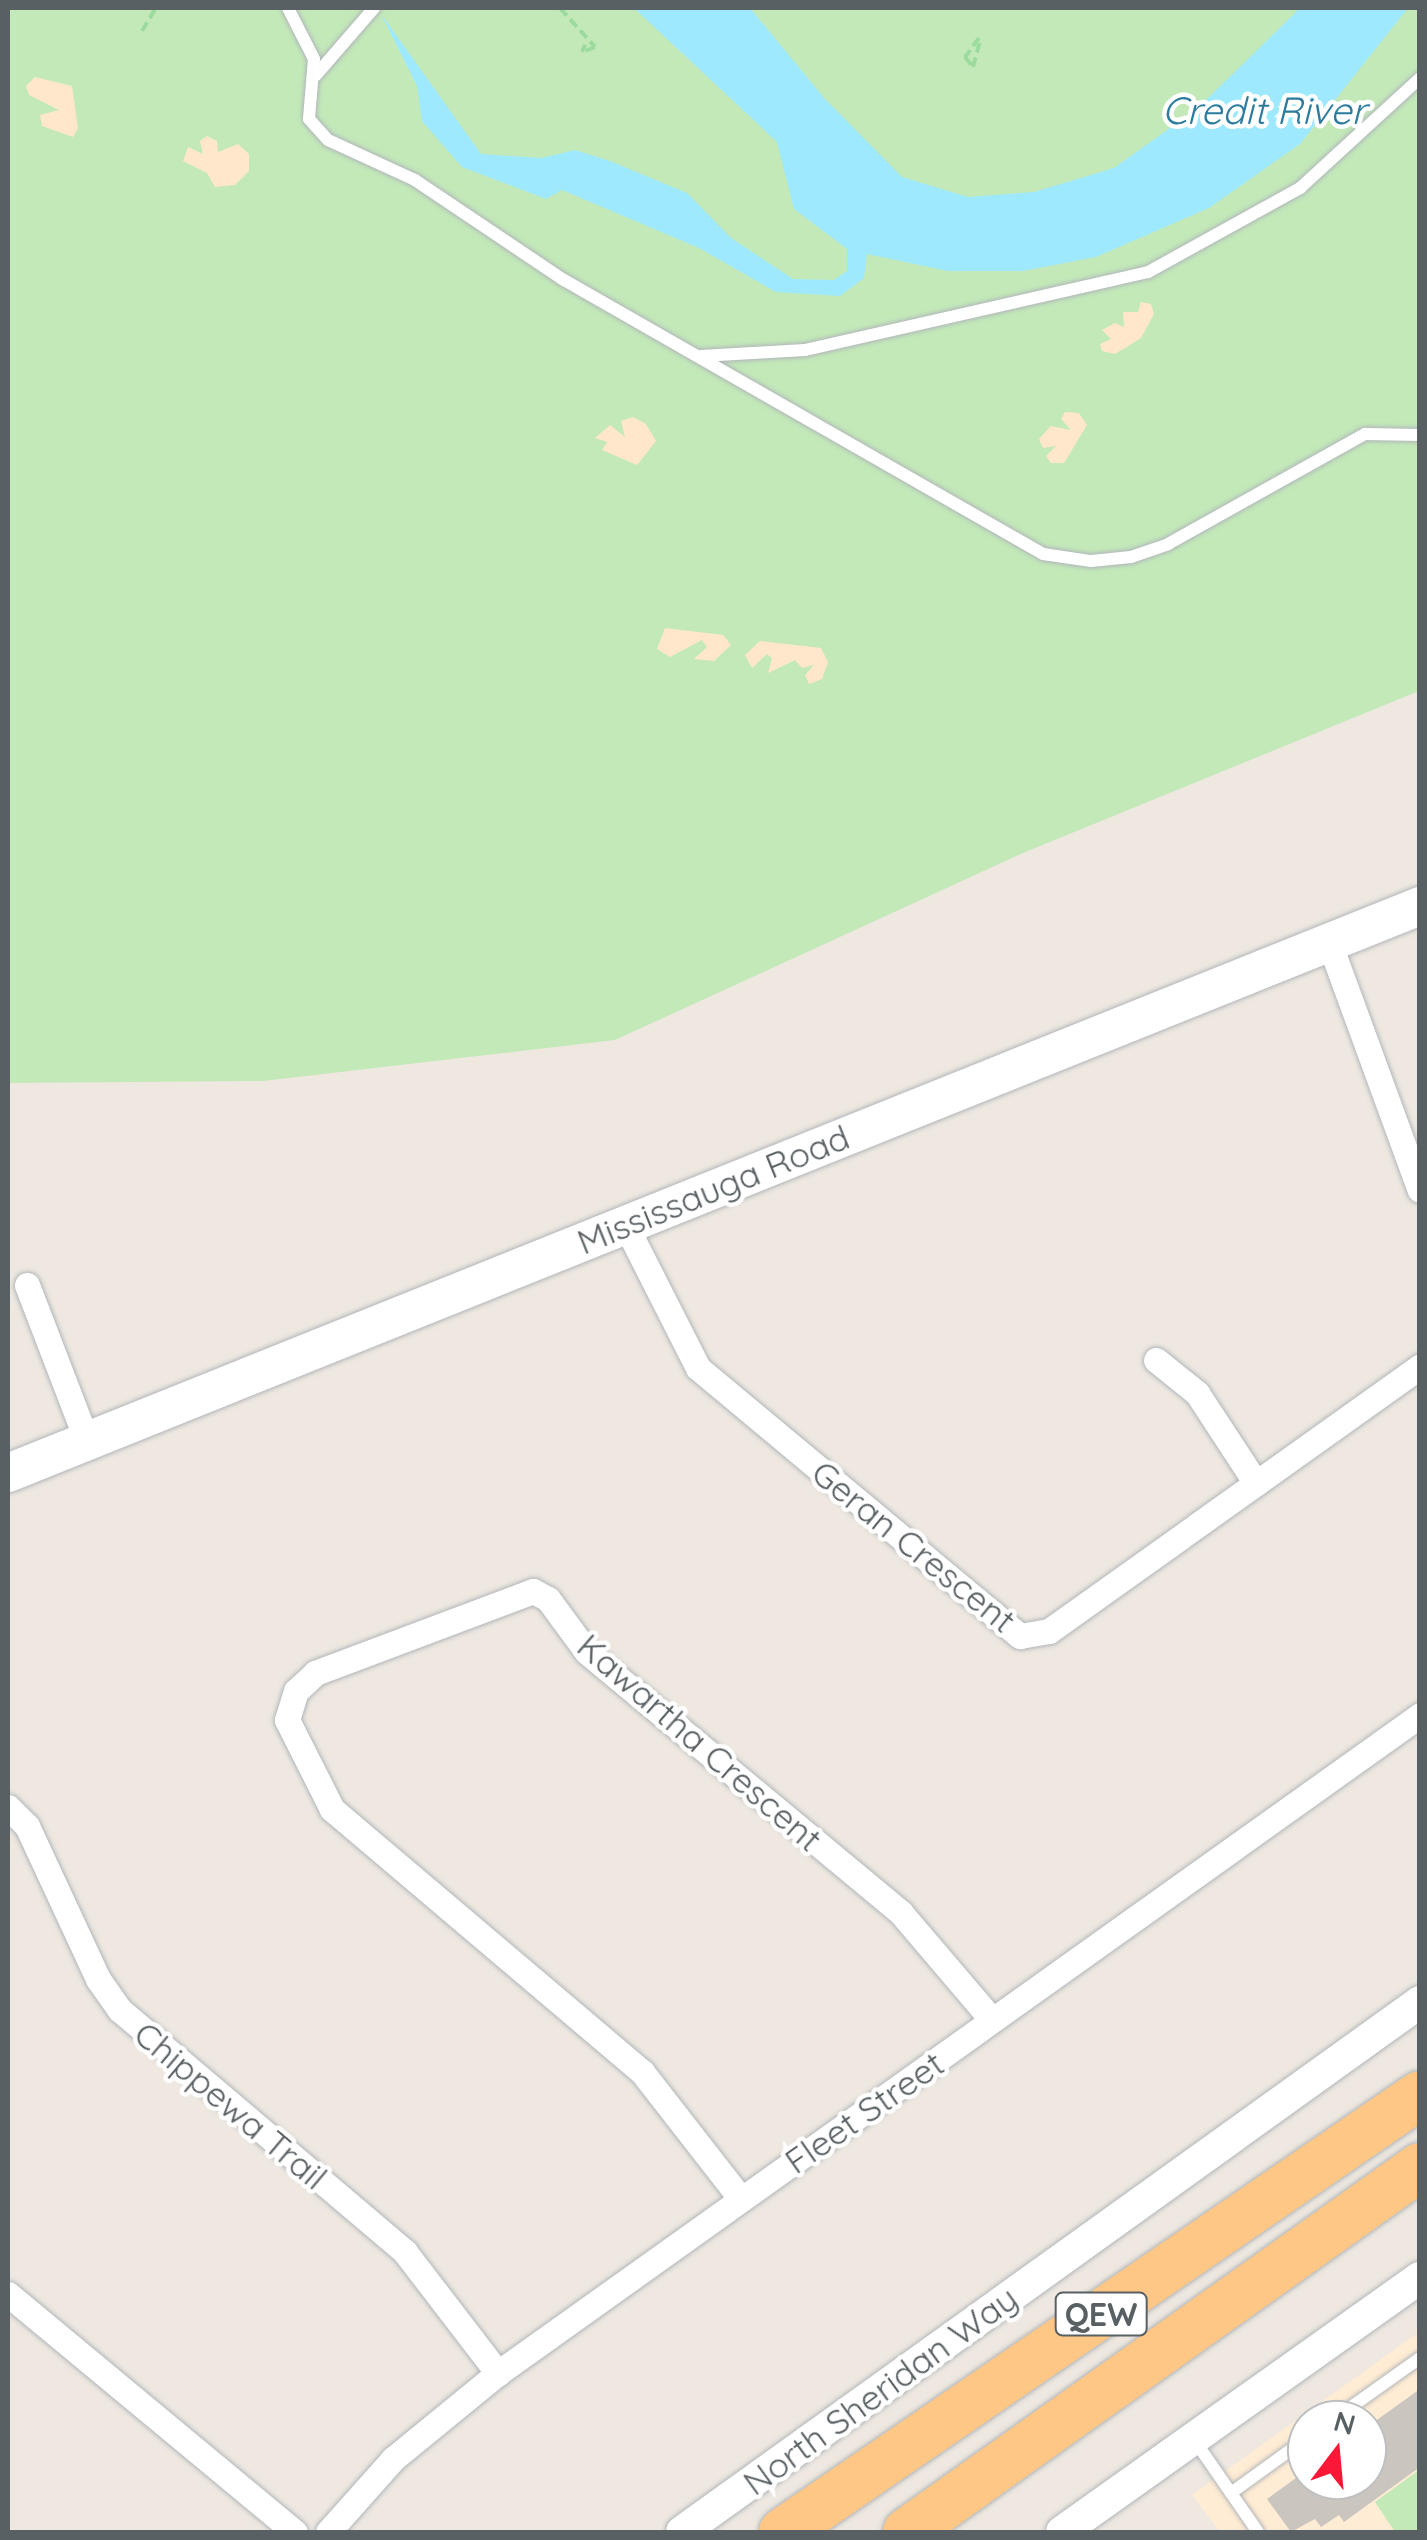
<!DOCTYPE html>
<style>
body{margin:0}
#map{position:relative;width:1427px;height:2540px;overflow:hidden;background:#eee8e0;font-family:Quicksand,sans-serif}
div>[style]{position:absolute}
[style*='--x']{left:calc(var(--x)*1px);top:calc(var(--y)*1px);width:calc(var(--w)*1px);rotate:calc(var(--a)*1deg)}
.commercial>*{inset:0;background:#ffecd4}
.green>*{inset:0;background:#c3e9b9}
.sand>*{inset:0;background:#fee7cb}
.water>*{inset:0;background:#9fe9ff}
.building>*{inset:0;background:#cbc5bf}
.path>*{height:4px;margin-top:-2px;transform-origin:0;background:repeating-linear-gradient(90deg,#9bdc9e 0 10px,transparent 0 15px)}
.roads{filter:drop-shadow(0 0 2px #b1b6ba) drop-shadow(0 0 2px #b1b6ba)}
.service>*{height:12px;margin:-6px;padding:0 6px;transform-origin:6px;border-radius:6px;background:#fff}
.minor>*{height:25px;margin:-12.5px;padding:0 12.5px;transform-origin:12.5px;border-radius:12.5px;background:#fff}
.tertiary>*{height:32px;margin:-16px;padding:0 16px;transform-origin:16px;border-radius:16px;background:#fff}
.secondary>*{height:38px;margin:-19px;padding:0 19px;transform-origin:19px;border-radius:19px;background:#fff}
.motorway>*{height:48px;margin:-24px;padding:0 24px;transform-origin:24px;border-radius:24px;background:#ffc786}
span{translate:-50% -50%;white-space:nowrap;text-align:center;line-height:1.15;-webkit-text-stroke:9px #fff;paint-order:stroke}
.shield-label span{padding:2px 8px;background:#fff;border:2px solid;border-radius:8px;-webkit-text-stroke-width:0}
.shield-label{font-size:32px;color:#596063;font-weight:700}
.street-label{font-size:35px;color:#596063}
.water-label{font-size:38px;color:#2c7ca0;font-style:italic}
.frame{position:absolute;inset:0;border:10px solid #596063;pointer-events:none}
.north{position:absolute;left:1287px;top:2400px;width:100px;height:100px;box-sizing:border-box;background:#fff;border:2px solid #bdbfc1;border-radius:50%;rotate:16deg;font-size:28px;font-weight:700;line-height:40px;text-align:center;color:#596063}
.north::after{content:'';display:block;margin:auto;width:35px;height:45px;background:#fb1837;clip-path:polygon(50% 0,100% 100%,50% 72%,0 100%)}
</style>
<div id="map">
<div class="commercial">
<div style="clip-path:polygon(evenodd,1419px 2332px,1419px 2532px,1220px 2532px,1192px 2495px,1419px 2332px,1307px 2420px,1367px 2420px,1367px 2480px,1307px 2480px,1307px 2420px)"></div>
</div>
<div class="green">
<div style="clip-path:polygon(8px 8px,1419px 8px,1419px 691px,1023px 853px,615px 1040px,263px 1081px,8px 1083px)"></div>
<div style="clip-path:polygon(1419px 2470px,1419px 2532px,1395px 2532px,1375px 2502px)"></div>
</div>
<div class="sand">
<div style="clip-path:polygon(35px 77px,72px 86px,78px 128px,73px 137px,42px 126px,40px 115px,59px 110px,29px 95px,26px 86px)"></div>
<div style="clip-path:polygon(207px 136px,217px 141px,218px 152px,238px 144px,249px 154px,249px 171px,235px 185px,215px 187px,207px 173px,183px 161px,188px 147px,203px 154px,200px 141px)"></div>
<div style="clip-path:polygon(1141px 302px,1151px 304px,1154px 314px,1141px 338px,1115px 354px,1102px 351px,1100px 344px,1111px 339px,1102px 330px,1115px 323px,1124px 327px,1123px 312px,1138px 312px)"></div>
<div style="clip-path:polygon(1065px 412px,1079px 413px,1087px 425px,1064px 463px,1051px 463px,1046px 456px,1056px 446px,1043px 448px,1039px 439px,1051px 426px,1071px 430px,1061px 419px)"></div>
<div style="clip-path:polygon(633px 417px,646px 424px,656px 441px,637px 465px,602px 450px,607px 442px,595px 438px,610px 425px,625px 437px,621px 421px)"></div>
<div style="clip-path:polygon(665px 628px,723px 635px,731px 645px,714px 661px,694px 659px,707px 647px,702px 640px,670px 657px,657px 649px)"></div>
<div style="clip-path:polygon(760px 641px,821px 648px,828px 662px,822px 679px,809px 684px,805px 675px,814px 665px,802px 668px,795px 660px,768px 673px,772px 658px,767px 654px,752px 668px,745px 655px)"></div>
</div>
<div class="water">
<div style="clip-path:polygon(634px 8px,750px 8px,825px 99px,902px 177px,968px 197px,1034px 192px,1114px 168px,1198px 108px,1300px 8px,1408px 8px,1300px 144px,1209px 208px,1096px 257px,1023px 271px,948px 271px,867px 254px,864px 278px,840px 296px,776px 292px,699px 248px,562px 190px,546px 199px,462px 167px,422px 121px,417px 86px,381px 14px,481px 154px,542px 158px,575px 150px,610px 161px,687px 193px,731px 238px,793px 279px,834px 280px,847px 271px,847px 249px,794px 209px,777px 142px)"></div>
</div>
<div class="building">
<div style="clip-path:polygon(1420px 2389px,1420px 2467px,1344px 2522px,1339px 2515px,1321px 2527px,1315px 2519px,1291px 2532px,1267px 2499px,1307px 2470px,1307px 2480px,1367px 2480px,1367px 2427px)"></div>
</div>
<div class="path">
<div style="--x:560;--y:8;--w:52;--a:48.1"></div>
<div style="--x:595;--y:47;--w:14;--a:159"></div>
<div style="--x:582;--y:52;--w:8;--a:-67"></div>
<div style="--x:142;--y:31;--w:27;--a:-59"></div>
<div style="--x:979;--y:38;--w:24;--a:126"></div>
<div style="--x:965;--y:57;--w:13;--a:51"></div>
<div style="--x:973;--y:67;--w:27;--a:-75"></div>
</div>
<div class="roads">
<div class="service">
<div style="--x:288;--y:8;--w:57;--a:63"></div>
<div style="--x:314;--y:59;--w:60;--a:94.8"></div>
<div style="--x:309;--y:119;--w:28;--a:48"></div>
<div style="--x:328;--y:140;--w:96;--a:24.7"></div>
<div style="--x:415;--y:180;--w:179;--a:33.9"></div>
<div style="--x:564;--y:280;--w:552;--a:29.77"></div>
<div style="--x:1043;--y:554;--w:49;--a:8.3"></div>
<div style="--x:1091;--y:561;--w:40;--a:-5.7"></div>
<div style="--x:1131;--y:557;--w:39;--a:-19"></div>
<div style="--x:1168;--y:544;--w:226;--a:-29.2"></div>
<div style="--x:1365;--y:434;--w:55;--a:1"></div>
<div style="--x:316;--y:75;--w:89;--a:-49.1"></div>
<div style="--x:701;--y:356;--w:104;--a:-3.3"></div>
<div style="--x:805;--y:350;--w:352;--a:-12.8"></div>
<div style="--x:1148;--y:272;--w:174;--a:-28.9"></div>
<div style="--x:1300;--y:188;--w:163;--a:-42.5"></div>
<div style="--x:1333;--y:2420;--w:107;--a:-35.5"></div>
<div style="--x:1195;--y:2441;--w:63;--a:55.3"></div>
<div style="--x:1258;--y:2532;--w:47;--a:-124.7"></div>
<div style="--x:1231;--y:2493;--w:94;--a:-35.9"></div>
</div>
<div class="minor">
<div style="--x:1329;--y:942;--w:264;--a:69.9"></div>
<div style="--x:625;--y:1224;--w:161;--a:63.1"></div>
<div style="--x:698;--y:1368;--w:419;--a:39.8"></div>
<div style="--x:1020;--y:1636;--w:29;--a:-10"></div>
<div style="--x:1049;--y:1631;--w:456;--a:-35.5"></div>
<div style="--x:27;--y:1285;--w:167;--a:69"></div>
<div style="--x:1156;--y:1360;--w:53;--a:38.8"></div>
<div style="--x:1197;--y:1393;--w:108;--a:56.8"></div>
<div style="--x:8;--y:1807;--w:27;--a:45"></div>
<div style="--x:27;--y:1826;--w:169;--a:65.1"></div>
<div style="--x:98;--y:1979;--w:38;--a:55"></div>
<div style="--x:120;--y:2010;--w:374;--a:40.3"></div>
<div style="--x:405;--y:2252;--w:153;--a:52.5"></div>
<div style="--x:741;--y:2199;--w:161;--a:-127.9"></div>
<div style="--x:642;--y:2072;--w:407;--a:-139.7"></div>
<div style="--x:332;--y:1809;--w:100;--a:-116.8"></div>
<div style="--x:287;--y:1720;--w:30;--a:-73"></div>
<div style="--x:296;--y:1691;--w:26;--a:-43"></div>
<div style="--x:315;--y:1673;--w:233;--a:-20.6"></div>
<div style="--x:533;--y:1591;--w:17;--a:28"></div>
<div style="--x:548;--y:1599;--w:66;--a:53.7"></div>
<div style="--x:587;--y:1652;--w:408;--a:39.7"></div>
<div style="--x:901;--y:1913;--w:140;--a:49.6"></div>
<div style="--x:8;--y:2294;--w:373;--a:39.7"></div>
<div style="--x:328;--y:2532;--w:98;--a:-48.3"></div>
<div style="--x:393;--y:2459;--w:136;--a:-39.3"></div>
<div style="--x:498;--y:2373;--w:1133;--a:-35.51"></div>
</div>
<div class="tertiary">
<div style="--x:682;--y:2532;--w:909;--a:-35.68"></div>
<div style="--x:1062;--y:2532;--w:439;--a:-35.4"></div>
</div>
<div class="secondary">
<div style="--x:8;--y:1473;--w:1522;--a:-21.88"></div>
</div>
<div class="motorway">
<div style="--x:783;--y:2532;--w:772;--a:-34.45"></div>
<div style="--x:907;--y:2532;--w:630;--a:-35.43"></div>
</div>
</div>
<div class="shield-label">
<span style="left:1101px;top:2314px">QEW</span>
</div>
<div class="street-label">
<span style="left:713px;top:1189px;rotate:-22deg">Mississauga Road</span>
<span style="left:914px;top:1546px;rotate:39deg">Geran Crescent</span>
<span style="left:700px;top:1742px;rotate:41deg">Kawartha Crescent</span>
<span style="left:231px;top:2105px;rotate:40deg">Chippewa Trail</span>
<span style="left:864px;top:2112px;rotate:-35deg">Fleet Street</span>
<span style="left:880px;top:2390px;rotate:-36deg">North Sheridan Way</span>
</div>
<div class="water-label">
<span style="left:1264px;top:111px">Credit River</span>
</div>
<div class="frame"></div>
<div class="north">N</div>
</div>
